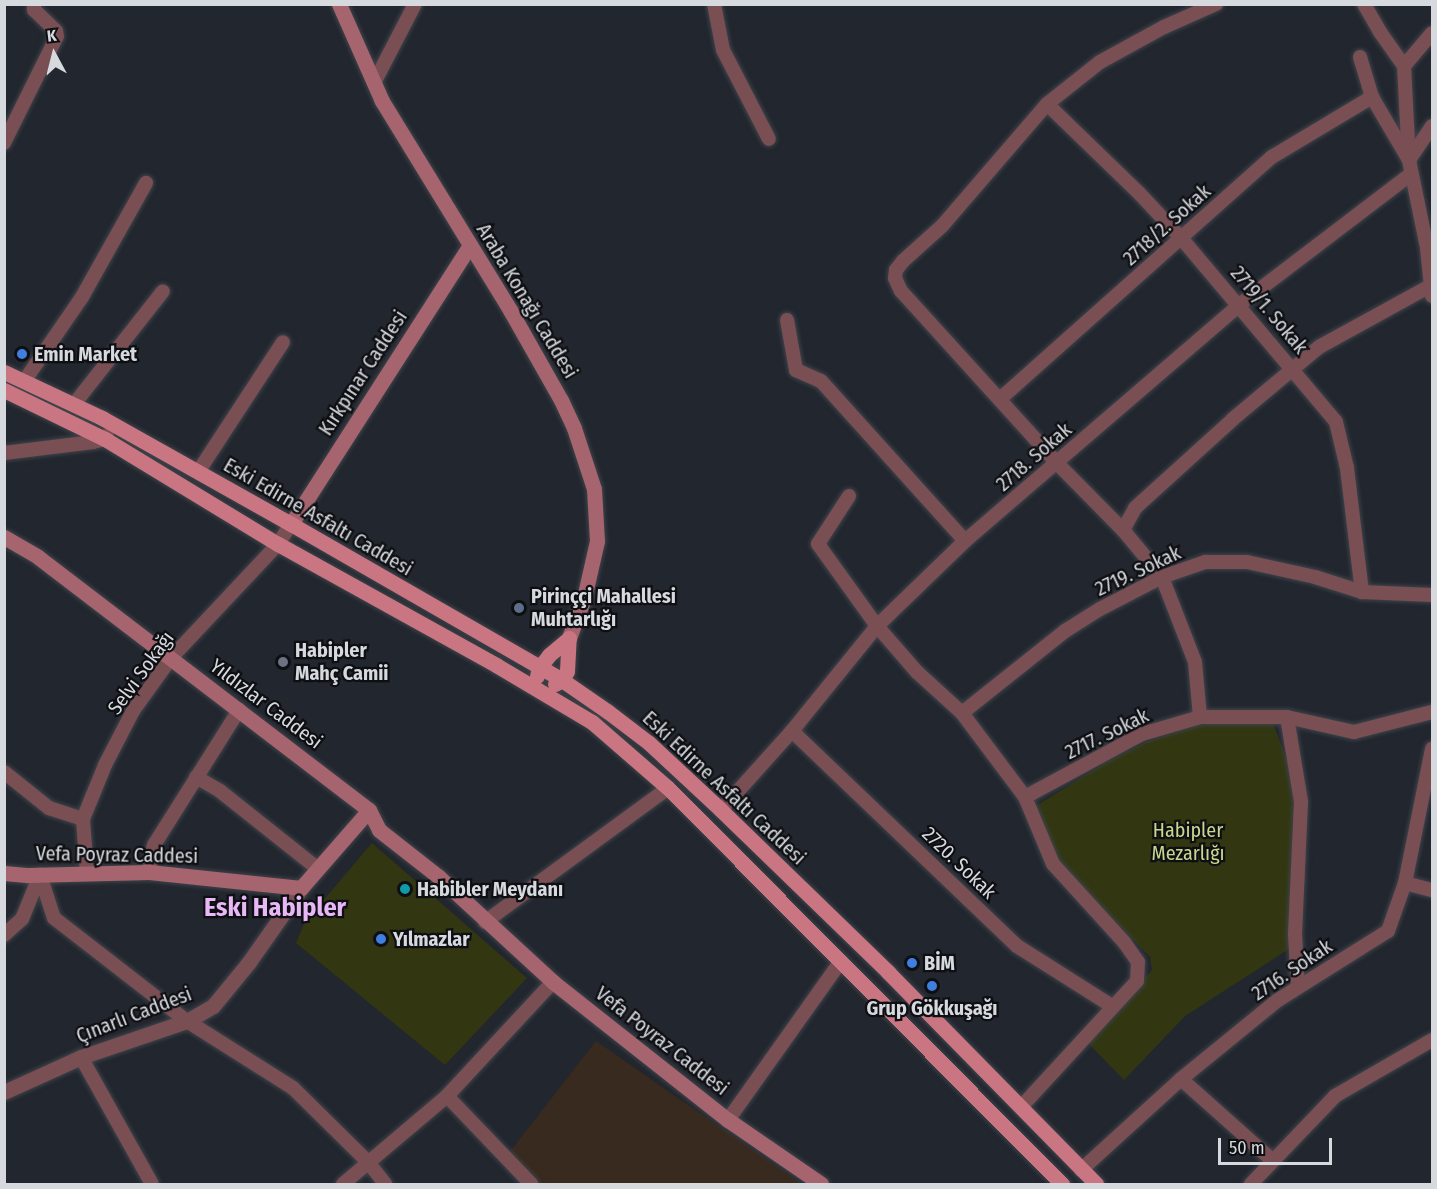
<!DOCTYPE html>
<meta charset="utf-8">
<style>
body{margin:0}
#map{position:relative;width:1437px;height:1189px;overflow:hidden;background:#22262e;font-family:"Fira Sans Condensed",sans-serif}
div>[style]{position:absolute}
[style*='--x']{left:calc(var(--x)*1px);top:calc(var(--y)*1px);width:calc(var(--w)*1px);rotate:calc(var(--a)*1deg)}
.education>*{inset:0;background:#382a1e}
.green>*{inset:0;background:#323712}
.roads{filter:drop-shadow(0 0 2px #3f434a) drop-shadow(0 0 2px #3f434a)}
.minor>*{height:14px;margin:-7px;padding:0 7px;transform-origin:7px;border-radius:7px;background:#794f54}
.tertiary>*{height:15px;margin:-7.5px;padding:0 7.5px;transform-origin:7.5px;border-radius:7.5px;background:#794f54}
.secondary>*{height:15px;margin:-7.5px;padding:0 7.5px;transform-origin:7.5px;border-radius:7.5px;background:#a6656e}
.primary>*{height:15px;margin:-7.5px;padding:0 7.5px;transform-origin:7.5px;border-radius:7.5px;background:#ca7682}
.dots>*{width:16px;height:16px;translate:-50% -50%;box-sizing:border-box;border:3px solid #0d0f12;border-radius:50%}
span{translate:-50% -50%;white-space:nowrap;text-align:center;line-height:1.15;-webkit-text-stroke:4.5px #0d0f12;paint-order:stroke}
.street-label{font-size:20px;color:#d6d9de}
.poi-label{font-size:20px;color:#d6d9de;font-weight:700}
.left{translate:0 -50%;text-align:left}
.park-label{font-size:20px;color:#cad68e}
.district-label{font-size:26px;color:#e8b7f6;font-weight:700}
.frame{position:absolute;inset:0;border:6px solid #d6d9de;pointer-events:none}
.north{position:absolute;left:24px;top:24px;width:60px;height:60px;-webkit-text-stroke:4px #0d0f12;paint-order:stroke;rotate:353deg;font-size:16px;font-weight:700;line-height:24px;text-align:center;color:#d6d9de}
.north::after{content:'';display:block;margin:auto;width:21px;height:27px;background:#d6d9de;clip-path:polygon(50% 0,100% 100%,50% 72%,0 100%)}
.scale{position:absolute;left:1218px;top:1138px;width:114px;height:27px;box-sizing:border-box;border:3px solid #d6d9de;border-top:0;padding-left:8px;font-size:18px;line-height:21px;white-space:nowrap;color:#d6d9de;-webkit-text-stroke:4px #0d0f12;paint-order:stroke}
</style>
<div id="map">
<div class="education">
<div style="clip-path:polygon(596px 1041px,802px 1184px,539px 1184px,508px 1154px)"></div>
</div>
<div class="green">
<div style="clip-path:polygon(1273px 723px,1297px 787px,1292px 947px,1185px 1016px,1124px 1080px,1087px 1042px,1152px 970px,1150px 957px,1059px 864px,1033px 808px,1103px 764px,1146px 742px,1201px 724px)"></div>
<div style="clip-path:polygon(372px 843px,527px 978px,445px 1065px,296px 943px,305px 922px)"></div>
</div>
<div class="roads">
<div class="minor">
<div style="--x:714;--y:4;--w:47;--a:78.9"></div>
<div style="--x:723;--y:50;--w:100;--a:62.7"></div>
<div style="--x:1364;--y:4;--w:32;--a:60"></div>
<div style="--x:1380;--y:32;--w:42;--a:54.8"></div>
<div style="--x:1404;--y:66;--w:94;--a:87"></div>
<div style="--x:1409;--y:160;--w:90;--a:78.4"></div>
<div style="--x:1427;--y:248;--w:48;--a:84.1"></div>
<div style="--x:1360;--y:57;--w:42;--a:73.3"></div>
<div style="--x:1372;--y:97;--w:73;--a:59.6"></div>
<div style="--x:1409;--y:160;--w:41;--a:-55.9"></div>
<div style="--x:1404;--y:66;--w:43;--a:-49.7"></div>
<div style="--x:374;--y:83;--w:89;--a:-62.6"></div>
<div style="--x:1047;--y:104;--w:128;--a:44.1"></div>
<div style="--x:1139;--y:193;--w:63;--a:46.9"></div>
<div style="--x:1182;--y:239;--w:239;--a:49.9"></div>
<div style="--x:1336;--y:422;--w:47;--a:76.6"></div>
<div style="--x:1347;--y:468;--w:125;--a:83.1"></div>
<div style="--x:4;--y:143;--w:119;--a:-63.6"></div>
<div style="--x:57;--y:36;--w:5;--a:-101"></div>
<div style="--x:56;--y:31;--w:30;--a:-136"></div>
<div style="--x:34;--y:10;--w:6;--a:-90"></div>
<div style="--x:787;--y:320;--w:51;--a:79.8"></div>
<div style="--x:796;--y:370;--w:27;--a:24"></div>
<div style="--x:821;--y:381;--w:215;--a:48"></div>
<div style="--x:25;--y:380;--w:101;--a:-55.5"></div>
<div style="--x:82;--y:297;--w:131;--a:-60.7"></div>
<div style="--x:1000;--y:399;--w:364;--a:-41.7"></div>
<div style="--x:1272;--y:157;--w:117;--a:-31"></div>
<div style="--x:75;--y:403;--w:142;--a:-51.8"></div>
<div style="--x:4;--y:453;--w:90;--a:-7"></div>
<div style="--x:93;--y:442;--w:12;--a:-14"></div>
<div style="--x:105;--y:439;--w:4;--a:-63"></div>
<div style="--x:198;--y:472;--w:155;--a:-56.8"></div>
<div style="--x:849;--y:496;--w:57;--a:122.9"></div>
<div style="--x:818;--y:544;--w:101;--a:54.3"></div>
<div style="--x:877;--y:626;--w:61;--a:49"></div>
<div style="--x:917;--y:672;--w:61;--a:42.3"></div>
<div style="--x:962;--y:713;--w:105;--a:53.1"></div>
<div style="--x:1025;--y:797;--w:133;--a:-28.3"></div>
<div style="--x:1142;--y:734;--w:60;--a:-16.3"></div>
<div style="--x:1200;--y:717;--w:87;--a:0"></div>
<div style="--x:1287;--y:717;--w:69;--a:12.6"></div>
<div style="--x:1354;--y:732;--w:81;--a:-14.4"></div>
<div style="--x:1123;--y:530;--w:25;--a:-61"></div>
<div style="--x:1135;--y:508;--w:132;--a:-42.2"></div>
<div style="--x:1233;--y:419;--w:112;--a:-39.9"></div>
<div style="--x:1319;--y:347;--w:127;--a:-28.8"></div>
<div style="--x:1430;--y:286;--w:4;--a:-63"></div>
<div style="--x:962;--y:713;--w:132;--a:-38.5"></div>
<div style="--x:1065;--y:631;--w:41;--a:-32.2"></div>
<div style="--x:1100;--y:609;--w:70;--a:-27.3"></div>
<div style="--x:1162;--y:577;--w:46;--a:-19.2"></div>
<div style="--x:1205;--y:562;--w:42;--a:0"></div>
<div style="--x:1247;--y:562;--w:70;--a:12.4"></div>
<div style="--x:1315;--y:577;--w:49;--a:17.7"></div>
<div style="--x:1362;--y:592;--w:70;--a:2.5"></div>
<div style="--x:1200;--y:717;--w:55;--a:-95.2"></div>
<div style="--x:1195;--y:662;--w:91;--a:-111.2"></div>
<div style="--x:1162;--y:577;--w:61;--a:-129.7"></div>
<div style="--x:1123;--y:530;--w:94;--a:-134.6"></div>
<div style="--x:1057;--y:463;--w:232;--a:-132.2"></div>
<div style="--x:901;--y:291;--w:14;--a:-115"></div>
<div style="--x:895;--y:278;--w:8;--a:-83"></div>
<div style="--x:896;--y:270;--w:11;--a:-52"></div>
<div style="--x:903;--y:261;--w:52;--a:-41.9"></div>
<div style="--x:942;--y:226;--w:161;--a:-49.3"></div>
<div style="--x:1047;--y:104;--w:68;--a:-38.4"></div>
<div style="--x:1100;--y:62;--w:73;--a:-28.7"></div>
<div style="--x:1164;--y:27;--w:57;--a:-23.9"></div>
<div style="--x:1287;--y:717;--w:86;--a:80.6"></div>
<div style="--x:1301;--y:802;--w:132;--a:92.6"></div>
<div style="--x:1295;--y:934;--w:53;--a:86.8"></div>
<div style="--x:792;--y:731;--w:311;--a:43.7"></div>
<div style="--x:1017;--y:946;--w:112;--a:32.3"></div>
<div style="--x:4;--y:772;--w:58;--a:38.7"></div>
<div style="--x:49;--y:808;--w:36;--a:18"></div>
<div style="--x:196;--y:777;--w:28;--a:30"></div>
<div style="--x:220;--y:791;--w:125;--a:38.5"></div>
<div style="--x:721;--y:810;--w:106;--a:-48.1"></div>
<div style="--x:792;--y:731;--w:135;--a:-51"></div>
<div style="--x:877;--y:626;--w:122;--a:-44"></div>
<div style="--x:965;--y:541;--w:362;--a:-40.7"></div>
<div style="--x:1239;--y:305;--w:216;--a:-37.3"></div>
<div style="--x:149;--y:872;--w:27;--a:-80"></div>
<div style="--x:154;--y:845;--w:160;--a:-57.8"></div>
<div style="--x:87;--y:874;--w:55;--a:-94.2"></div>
<div style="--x:83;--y:819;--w:58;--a:-67.8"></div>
<div style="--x:105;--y:765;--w:61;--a:-62.6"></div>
<div style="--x:133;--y:711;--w:65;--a:-54.4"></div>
<div style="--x:171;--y:658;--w:156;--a:-46.8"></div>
<div style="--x:278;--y:544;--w:24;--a:-57"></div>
<div style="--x:40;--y:875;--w:45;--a:72"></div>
<div style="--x:54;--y:918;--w:168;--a:37.8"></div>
<div style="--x:187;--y:1021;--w:125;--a:32.3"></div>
<div style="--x:293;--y:1088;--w:105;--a:44.6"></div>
<div style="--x:368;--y:1162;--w:28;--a:52"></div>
<div style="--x:1405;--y:883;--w:28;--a:15"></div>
<div style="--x:485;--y:922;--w:227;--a:-36.2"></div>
<div style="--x:4;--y:935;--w:24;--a:-42"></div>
<div style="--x:22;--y:919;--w:48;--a:-67.8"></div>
<div style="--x:81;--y:1057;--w:145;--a:60.8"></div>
<div style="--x:1181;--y:1079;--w:123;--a:41.7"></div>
<div style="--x:447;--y:1096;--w:122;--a:46.3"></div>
<div style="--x:1022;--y:1106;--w:170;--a:-47.4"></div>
<div style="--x:1137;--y:981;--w:19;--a:-87"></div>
<div style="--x:1138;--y:962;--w:24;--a:-125"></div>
<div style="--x:1124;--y:942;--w:105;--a:-132.3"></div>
<div style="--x:1053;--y:864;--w:73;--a:-112.7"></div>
<div style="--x:728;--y:1120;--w:195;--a:-54.6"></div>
<div style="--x:1081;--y:1170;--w:135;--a:-42.3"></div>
<div style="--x:1181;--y:1079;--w:125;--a:-39.2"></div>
<div style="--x:1278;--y:1000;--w:130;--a:-32.1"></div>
<div style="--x:1388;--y:931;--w:51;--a:-70.5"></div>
<div style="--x:1405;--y:883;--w:137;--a:-78.6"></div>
<div style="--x:343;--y:1184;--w:136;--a:-40.2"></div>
<div style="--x:447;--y:1096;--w:156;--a:-47.1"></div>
<div style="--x:1251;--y:1184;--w:122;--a:-46.3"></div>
<div style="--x:1335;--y:1096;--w:112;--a:-30"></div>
</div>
<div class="tertiary">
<div style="--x:4;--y:1092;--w:85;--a:-24.4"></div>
<div style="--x:81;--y:1057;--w:112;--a:-18.8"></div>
<div style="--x:187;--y:1021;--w:30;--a:-30"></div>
<div style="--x:213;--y:1006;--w:57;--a:-50.7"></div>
<div style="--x:249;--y:962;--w:90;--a:-54.9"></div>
</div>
<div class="secondary">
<div style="--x:339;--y:4;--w:106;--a:66.1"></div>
<div style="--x:382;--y:101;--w:245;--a:58.5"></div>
<div style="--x:510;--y:310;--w:103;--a:60.5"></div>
<div style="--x:561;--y:400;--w:31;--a:65"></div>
<div style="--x:574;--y:428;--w:64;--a:71.8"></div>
<div style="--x:594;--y:489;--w:52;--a:86.7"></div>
<div style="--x:597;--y:541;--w:58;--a:102.8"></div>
<div style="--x:584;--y:598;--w:43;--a:110.6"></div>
<div style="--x:291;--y:524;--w:331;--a:-57.3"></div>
<div style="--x:4;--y:537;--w:39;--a:30"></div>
<div style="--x:38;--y:557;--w:417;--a:37.4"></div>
<div style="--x:369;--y:810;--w:22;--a:63"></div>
<div style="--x:379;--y:830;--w:76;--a:38.1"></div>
<div style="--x:439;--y:877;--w:155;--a:42.6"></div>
<div style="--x:553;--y:982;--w:223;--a:38.3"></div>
<div style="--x:728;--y:1120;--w:113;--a:34.5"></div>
<div style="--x:4;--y:873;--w:25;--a:5"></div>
<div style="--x:29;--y:875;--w:120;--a:-1.4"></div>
<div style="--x:149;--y:872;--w:153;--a:6"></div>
<div style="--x:301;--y:888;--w:103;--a:-48.9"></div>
</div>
<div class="primary">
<div style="--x:4;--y:372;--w:108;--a:25.1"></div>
<div style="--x:102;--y:418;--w:217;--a:29.3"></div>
<div style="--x:291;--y:524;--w:313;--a:29.9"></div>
<div style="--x:562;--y:680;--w:55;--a:34.6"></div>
<div style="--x:607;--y:711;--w:53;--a:37.3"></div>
<div style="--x:649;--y:743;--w:98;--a:42.9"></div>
<div style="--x:721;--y:810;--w:233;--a:44.1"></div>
<div style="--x:888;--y:972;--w:297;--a:45.5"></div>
<div style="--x:4;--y:390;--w:112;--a:25.9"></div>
<div style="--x:105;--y:439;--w:202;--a:31.3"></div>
<div style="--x:278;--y:544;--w:249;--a:29"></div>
<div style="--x:496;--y:665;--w:112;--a:30.7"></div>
<div style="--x:592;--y:722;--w:101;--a:41"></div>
<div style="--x:668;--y:788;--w:559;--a:45.15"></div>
<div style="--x:537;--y:676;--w:8;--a:-76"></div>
<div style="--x:539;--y:668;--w:16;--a:-52"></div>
<div style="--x:549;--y:655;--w:26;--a:-40"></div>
<div style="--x:555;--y:684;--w:8;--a:-30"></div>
<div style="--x:562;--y:680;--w:10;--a:-61"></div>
<div style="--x:567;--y:671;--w:33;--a:-87"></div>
</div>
</div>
<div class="dots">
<div style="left:22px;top:354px;background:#3f7fe0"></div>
<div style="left:519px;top:608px;background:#5c6f8a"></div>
<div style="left:283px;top:662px;background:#6b7280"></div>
<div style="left:405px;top:889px;background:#0f9aa8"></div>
<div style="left:381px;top:939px;background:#3f7fe0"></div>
<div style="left:912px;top:963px;background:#3f7fe0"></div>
<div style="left:932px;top:986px;background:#3f7fe0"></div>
</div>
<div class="street-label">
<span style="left:1167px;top:225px;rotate:-42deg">2718/2. Sokak</span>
<span style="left:527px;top:301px;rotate:59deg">Araba Konağı Caddesi</span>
<span style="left:1269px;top:310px;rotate:50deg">2719/1. Sokak</span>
<span style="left:363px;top:373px;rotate:-57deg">Kırkpınar Caddesi</span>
<span style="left:1034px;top:457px;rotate:-41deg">2718. Sokak</span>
<span style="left:318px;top:517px;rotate:30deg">Eski Edirne Asfaltı Caddesi</span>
<span style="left:1138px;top:571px;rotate:-25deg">2719. Sokak</span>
<span style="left:141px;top:673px;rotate:-54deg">Selvi Sokağı</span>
<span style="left:266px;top:704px;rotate:37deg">Yıldızlar Caddesi</span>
<span style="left:1107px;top:734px;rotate:-26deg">2717. Sokak</span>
<span style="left:724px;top:788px;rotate:43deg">Eski Edirne Asfaltı Caddesi</span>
<span style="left:117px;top:855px;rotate:1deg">Vefa Poyraz Caddesi</span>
<span style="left:959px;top:863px;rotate:44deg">2720. Sokak</span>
<span style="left:1292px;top:970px;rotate:-34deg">2716. Sokak</span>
<span style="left:134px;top:1015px;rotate:-21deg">Çınarlı Caddesi</span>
<span style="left:662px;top:1041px;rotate:38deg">Vefa Poyraz Caddesi</span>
</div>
<div class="poi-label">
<span class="left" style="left:34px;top:354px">Emin Market</span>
<span class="left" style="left:531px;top:608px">Pirinççi Mahallesi<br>Muhtarlığı</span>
<span class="left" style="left:295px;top:662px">Habipler<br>Mahç Camii</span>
<span class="left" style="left:417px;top:889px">Habibler Meydanı</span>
<span class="left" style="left:393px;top:939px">Yılmazlar</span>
<span class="left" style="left:924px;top:963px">BİM</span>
<span style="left:932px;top:1008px">Grup Gökkuşağı</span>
</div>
<div class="park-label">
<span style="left:1188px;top:842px">Habipler<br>Mezarlığı</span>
</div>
<div class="district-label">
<span style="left:275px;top:908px">Eski Habipler</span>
</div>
<div class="frame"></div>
<div class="north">K</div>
<div class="scale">50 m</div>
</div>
